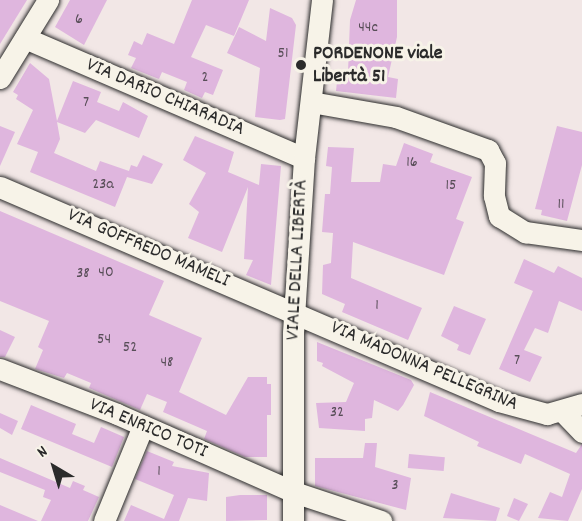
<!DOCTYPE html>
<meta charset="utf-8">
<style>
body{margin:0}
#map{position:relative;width:582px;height:521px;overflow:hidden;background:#f2e7e6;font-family:Dekko,sans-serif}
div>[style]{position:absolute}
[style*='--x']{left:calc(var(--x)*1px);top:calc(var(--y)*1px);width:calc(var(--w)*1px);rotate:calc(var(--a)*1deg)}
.building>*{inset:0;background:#dfb6de;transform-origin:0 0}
.roads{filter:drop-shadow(0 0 2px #2b2b2b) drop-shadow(0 0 2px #2b2b2b)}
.minor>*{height:21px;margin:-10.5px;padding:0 10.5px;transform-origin:10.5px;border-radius:10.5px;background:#f7f3e8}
.dots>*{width:16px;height:16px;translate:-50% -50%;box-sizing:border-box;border:3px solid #f7f3e8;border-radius:50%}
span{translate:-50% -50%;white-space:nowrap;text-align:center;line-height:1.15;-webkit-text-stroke:6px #f7f3e8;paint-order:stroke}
.number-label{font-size:16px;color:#584e58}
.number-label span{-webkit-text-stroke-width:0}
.poi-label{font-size:20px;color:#2b2b2b;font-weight:700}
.left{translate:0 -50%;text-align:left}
.street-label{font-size:20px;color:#2b2b2b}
.north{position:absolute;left:24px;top:437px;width:60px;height:60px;-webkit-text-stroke:4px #f7f3e8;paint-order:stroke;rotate:322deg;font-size:16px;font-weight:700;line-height:24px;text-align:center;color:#2b2b2b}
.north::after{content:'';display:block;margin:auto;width:21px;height:27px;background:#2b2b2b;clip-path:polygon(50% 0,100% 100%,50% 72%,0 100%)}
</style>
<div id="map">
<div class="building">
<div style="clip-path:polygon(0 0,27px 0,0 44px)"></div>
<div style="clip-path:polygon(70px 0,107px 0,84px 45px,55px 27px)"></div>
<div style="clip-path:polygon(192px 0,249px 0,234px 36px,206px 25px,191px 57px,223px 70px,213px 95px,205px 92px,202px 98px,184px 90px,187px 82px,162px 72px,159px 79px,131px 68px,136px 58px,128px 55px,134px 41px,142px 45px,147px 33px,174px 44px)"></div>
<div style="clip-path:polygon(356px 0,397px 0,397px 37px,388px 77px,398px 79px,396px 98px,336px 91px,338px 71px,348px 72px,350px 20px)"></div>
<div style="clip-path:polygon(270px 8px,292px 18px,296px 25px,285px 119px,280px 120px,255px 117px,260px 68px,227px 53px,239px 27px,266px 41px)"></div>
<div style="clip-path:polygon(30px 63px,49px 79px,57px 121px,73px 81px,101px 92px,97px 102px,119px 111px,123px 102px,148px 116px,139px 138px,96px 120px,85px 133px,57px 122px,60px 139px,54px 153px,96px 171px,100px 161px,129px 171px,131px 165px,137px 167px,143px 155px,163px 164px,152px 184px,127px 177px,115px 207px,30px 172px,38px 152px,17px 144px,33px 110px,16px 99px,18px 95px,13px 92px)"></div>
<div style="clip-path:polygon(0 126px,15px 132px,0 166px)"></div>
<div style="clip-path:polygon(557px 126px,582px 132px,582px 165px,567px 221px,541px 215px,542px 210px,535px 209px)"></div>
<div style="clip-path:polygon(195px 136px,234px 152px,228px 172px,259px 185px,261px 164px,281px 166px,271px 285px,246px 275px,253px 260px,244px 259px,248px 187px,222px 252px,188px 238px,199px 212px,189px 204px,206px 173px,183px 160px)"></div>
<div style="clip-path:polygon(404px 143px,433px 154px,430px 162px,472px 177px,456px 219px,464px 222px,444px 275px,353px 242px,351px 278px,422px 308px,408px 340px,342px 312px,345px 304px,322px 294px,323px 265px,331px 263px,333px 233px,322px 232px,325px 194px,330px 194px,332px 167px,326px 166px,328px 147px,354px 148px,351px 182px,380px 182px,383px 164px,396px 166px)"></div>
<div style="clip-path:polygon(0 211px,164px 281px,149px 315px,202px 338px,179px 392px,226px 415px,248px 377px,267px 377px,267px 384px,271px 384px,271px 415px,267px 415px,267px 457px,245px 457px,204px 439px,207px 431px,163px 412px,167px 402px,147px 394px,140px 410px,89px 388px,91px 383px,67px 373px,64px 378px,35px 369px,43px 350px,38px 347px,49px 321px,0 301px)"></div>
<div style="clip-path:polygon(524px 259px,554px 273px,558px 266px,582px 278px,582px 311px,559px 301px,548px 333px,535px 328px,524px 350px,542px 357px,530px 382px,499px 369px,533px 291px,514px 283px)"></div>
<div style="clip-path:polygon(454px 306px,486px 319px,470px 355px,457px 350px,459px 345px,441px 336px)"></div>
<div style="clip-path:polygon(0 330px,15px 337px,5px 357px,0 357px)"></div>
<div style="clip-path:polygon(317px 342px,411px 380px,414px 385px,403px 405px,398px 411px,374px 400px,372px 418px,365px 419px,365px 431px,319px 428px,316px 403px,346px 402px,354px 383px,322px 366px,323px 363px,317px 361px)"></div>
<div style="clip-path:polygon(430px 392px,576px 453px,582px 444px,582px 489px,568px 521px,538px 518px,550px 492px,562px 497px,570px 474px,525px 454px,521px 464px,477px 446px,479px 442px,424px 416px)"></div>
<div style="clip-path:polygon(31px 405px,76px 424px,72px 434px,94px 443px,101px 427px,124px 437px,112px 467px,21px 429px)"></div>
<div style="clip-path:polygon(0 413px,18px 421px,12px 435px,0 428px)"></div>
<div style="clip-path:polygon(365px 443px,377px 443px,375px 467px,411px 478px,406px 510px,315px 486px,315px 458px,363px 458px)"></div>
<div style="clip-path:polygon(147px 451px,174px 462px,172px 466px,209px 473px,207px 501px,188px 498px,179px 521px,124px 521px,131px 505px,164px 519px,174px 495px,135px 479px)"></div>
<div style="left:409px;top:454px;width:36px;height:14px;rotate:5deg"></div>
<div style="clip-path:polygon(0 458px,70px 488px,73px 481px,85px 486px,83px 490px,99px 497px,88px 521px,41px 521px,51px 500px,43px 497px,45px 490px,0 472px)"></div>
<div style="clip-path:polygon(451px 493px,500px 508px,496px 521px,443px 518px)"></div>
<div style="clip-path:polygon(240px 495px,267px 495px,267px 520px,226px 521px,226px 497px)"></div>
<div style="clip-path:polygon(514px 498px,528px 504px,519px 521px,507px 516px)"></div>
<div style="clip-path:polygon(0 505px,38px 521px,0 521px)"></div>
</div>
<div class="roads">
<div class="minor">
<div style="--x:25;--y:38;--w:304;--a:23.3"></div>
<div style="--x:0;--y:78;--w:92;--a:-58.4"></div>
<div style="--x:311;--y:102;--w:86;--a:10"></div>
<div style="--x:396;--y:117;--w:98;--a:19.7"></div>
<div style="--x:488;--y:150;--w:15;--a:62"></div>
<div style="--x:495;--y:163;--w:33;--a:92"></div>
<div style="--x:494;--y:196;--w:21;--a:76"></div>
<div style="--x:499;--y:216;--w:31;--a:32"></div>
<div style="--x:525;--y:232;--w:58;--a:8"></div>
<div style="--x:0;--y:187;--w:543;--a:23.21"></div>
<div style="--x:499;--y:401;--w:50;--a:15.2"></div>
<div style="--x:547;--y:414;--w:36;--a:-16"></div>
<div style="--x:0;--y:369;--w:125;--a:21"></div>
<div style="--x:117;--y:414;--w:193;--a:23.8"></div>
<div style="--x:294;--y:492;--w:92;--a:18.4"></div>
<div style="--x:563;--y:412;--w:28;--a:46"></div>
<div style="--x:104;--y:521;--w:103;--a:-67.7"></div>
<div style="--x:293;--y:521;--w:188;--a:-90"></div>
<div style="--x:293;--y:333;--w:175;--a:-86.4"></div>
<div style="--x:304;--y:158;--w:159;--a:-83.5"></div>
</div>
</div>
<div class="dots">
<div style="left:301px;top:65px;background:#2b2b2b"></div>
</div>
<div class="number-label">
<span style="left:79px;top:20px">6</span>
<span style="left:368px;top:28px">44c</span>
<span style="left:283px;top:54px">51</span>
<span style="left:205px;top:78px">2</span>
<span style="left:86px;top:103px">7</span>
<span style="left:412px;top:163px">16</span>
<span style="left:103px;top:185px">23a</span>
<span style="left:451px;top:186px">15</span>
<span style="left:561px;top:205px">11</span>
<span style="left:106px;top:273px">40</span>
<span style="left:83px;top:274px">38</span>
<span style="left:377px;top:306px">1</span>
<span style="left:104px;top:340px">54</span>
<span style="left:130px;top:348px">52</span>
<span style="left:517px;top:361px">7</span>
<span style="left:167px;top:363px">48</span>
<span style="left:337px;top:413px">32</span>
<span style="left:159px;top:472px">1</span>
<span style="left:395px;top:486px">3</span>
</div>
<div class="poi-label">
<span class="left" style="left:313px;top:66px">PORDENONE viale<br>Libertà 51</span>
</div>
<div class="street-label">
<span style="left:165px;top:98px;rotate:23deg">VIA DARIO CHIARADIA</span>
<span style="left:148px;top:249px;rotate:23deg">VIA GOFFREDO MAMELI</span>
<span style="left:298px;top:260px;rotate:-87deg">VIALE DELLA LIBERTÀ</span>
<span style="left:424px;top:367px;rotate:23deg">VIA MADONNA PELLEGRINA</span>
<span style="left:148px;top:429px;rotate:23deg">VIA ENRICO TOTI</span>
</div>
<div class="north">N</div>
</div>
